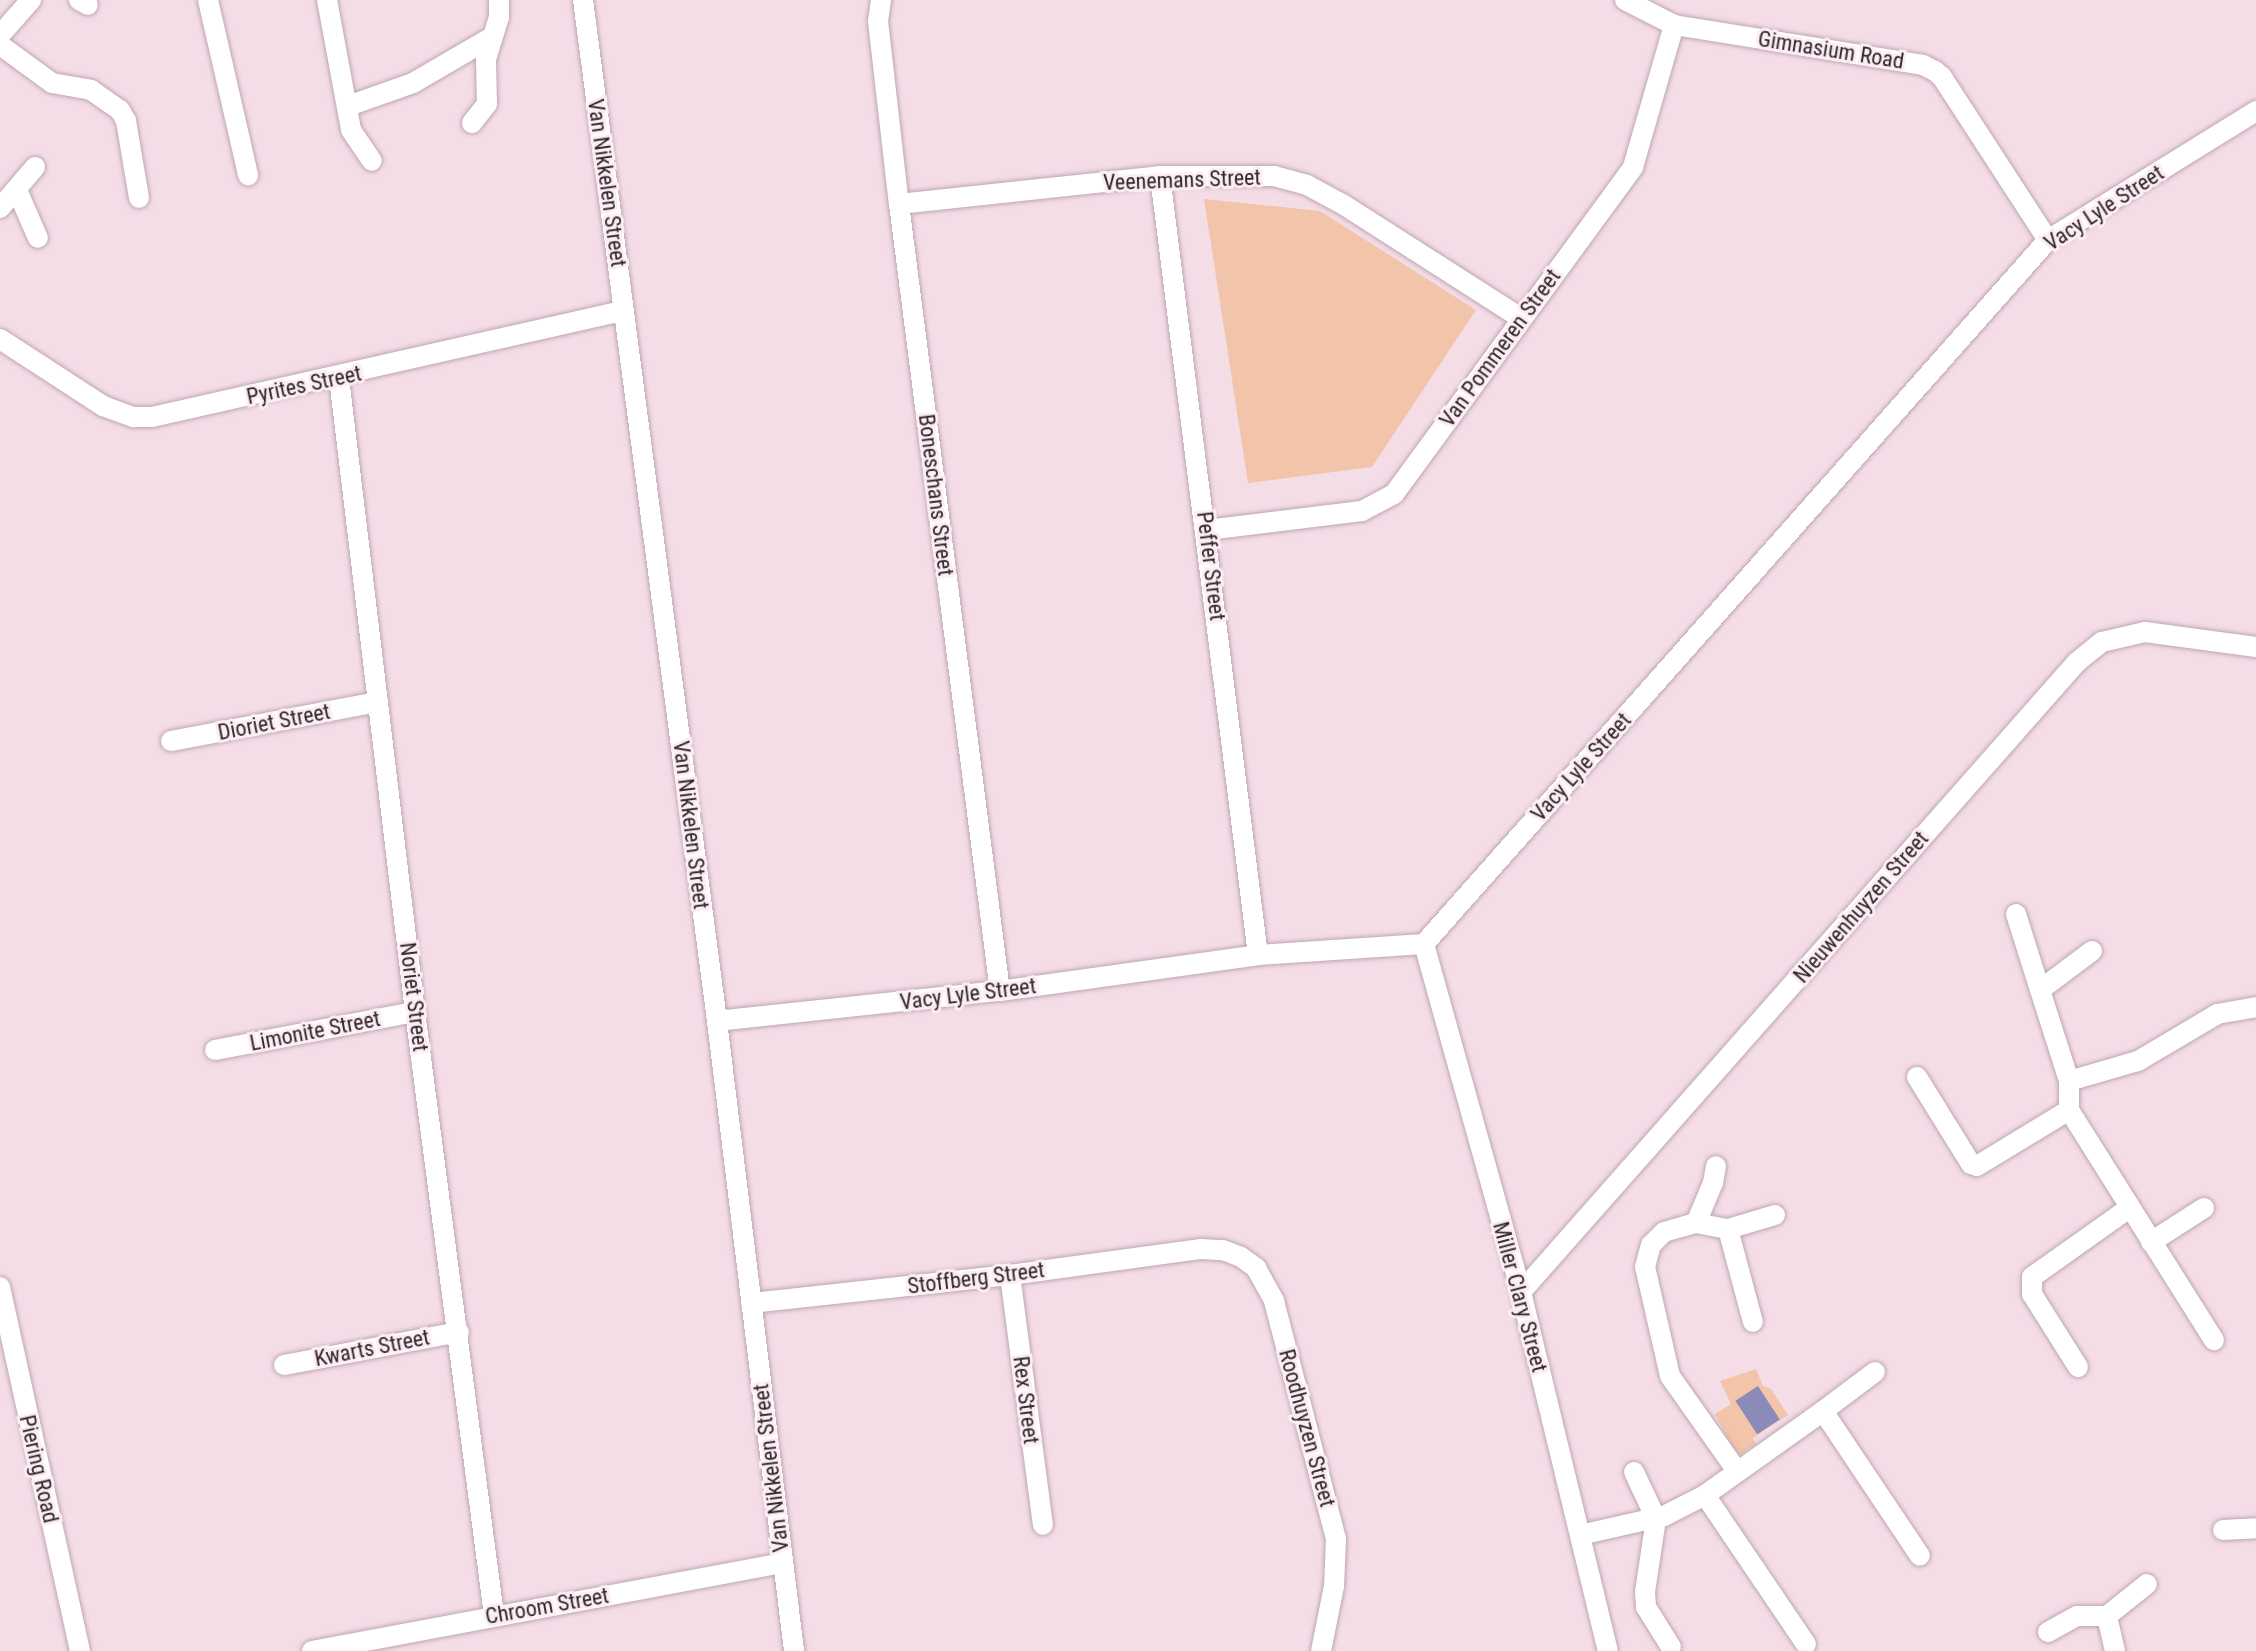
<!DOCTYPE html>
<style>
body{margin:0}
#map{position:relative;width:2256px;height:1651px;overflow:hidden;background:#f5dde8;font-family:"Roboto Condensed",sans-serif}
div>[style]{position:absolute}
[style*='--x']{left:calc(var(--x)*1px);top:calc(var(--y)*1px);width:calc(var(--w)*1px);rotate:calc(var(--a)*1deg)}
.green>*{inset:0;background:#f2c5aa}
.water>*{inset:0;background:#8b8bb9;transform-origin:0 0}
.roads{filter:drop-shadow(0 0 2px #bea7b2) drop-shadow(0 0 2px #bea7b2)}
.street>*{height:20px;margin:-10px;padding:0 10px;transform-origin:10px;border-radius:10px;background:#fff}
span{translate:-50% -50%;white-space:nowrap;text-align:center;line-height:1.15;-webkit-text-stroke:6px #fcedf4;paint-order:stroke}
.street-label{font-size:22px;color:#2f262a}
</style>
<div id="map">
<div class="green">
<div style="clip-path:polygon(1204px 199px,1320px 211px,1476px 310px,1372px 467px,1248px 483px)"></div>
<div style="clip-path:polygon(1756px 1369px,1763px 1386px,1771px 1389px,1788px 1415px,1753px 1438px,1756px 1444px,1741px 1454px,1735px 1452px,1715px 1414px,1731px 1404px,1720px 1381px)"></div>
</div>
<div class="water">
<div style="left:1758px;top:1386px;width:40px;height:27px;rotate:57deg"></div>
</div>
<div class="roads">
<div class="street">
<div style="--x:79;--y:0;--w:10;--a:29"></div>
<div style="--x:208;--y:0;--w:180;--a:77.1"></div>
<div style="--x:327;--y:0;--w:132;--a:79.5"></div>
<div style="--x:351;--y:130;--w:37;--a:56"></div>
<div style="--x:583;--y:0;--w:1030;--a:82.52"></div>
<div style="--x:717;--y:1021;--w:635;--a:83.03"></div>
<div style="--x:881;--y:0;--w:21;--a:98"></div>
<div style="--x:878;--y:21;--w:184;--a:83.5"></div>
<div style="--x:899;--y:204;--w:793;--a:82.69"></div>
<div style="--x:1625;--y:0;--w:55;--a:27"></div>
<div style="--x:1674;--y:25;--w:252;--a:9.1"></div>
<div style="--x:1923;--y:65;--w:13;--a:27"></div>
<div style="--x:1935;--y:71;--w:9;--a:41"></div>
<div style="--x:1942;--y:77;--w:194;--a:57"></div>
<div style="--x:0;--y:35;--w:47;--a:-48.5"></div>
<div style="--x:0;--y:45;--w:64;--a:36.2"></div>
<div style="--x:52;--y:83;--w:40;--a:10"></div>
<div style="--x:91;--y:90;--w:35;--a:35"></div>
<div style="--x:120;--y:110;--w:13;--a:61"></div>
<div style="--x:126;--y:121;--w:78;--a:80.4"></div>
<div style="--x:348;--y:106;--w:69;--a:-19.5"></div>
<div style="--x:413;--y:83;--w:91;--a:-30.2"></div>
<div style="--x:472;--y:123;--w:24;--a:-52"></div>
<div style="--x:487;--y:104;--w:45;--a:-91.3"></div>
<div style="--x:486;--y:59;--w:44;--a:-72.8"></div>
<div style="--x:499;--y:17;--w:17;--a:-90"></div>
<div style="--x:1160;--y:176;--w:785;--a:82.83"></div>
<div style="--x:17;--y:190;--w:52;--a:66.4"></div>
<div style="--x:899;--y:204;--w:262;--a:-6.1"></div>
<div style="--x:1160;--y:176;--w:114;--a:0"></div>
<div style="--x:1274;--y:176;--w:34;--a:15"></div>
<div style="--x:1307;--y:185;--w:42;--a:28.4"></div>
<div style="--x:1344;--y:205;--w:210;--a:32.6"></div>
<div style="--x:0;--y:208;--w:54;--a:-49.5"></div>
<div style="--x:0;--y:339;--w:123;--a:33"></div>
<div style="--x:103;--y:406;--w:33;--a:20"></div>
<div style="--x:134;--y:417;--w:18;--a:0"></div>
<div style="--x:152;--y:417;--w:484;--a:-12.7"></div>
<div style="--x:339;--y:378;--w:639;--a:83.16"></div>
<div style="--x:415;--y:1012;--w:608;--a:82.54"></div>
<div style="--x:1207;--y:530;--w:156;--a:-7"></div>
<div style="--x:1362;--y:511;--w:36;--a:-28"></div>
<div style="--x:1394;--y:494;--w:405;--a:-53.8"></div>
<div style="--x:1633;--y:167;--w:148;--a:-73.9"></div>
<div style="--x:171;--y:741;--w:210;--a:-10.7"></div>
<div style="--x:2016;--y:914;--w:80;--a:72.5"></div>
<div style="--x:1424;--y:944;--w:361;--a:74.4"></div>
<div style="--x:1521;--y:1292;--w:369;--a:76.4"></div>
<div style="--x:2092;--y:951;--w:65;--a:143.1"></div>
<div style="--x:2040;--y:990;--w:96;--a:72.3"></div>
<div style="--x:2069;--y:1081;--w:29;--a:90"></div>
<div style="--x:2069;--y:1110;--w:272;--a:57.8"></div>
<div style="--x:717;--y:1021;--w:285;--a:-6.1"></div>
<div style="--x:1000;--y:991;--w:260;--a:-7.9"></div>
<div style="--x:1258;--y:955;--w:166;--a:-3.8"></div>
<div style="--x:1424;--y:944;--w:941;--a:-48.45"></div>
<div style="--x:2048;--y:240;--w:245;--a:-31.8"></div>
<div style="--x:215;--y:1050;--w:204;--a:-10.8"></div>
<div style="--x:1917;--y:1077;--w:102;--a:58.2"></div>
<div style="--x:1971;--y:1164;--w:6;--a:18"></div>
<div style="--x:1977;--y:1166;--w:108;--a:-31.3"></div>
<div style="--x:2069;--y:1081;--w:72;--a:-16.2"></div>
<div style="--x:2138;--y:1061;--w:92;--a:-30.7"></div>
<div style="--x:2217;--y:1014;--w:40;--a:-10"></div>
<div style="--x:1696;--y:1223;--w:43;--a:-67"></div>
<div style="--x:1713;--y:1183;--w:17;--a:-80"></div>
<div style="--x:1728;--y:1229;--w:49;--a:-16.6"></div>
<div style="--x:2151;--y:1242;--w:63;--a:-32.7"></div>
<div style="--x:1010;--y:1275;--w:252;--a:82.5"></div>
<div style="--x:0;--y:1287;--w:373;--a:77.6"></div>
<div style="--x:1521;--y:1292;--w:840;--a:-48.57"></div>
<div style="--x:2077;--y:662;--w:32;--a:-39"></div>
<div style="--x:2102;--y:642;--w:44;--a:-13.1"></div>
<div style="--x:2145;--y:632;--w:112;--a:7.7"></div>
<div style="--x:751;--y:1303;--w:261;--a:-6.2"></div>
<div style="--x:1010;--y:1275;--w:193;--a:-7.8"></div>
<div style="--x:1201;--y:1249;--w:22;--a:3"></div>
<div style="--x:1223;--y:1250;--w:19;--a:21"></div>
<div style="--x:1241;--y:1257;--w:19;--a:36"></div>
<div style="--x:1256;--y:1268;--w:38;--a:61"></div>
<div style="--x:1274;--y:1301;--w:246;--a:75.4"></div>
<div style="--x:1336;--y:1539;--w:47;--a:92.4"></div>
<div style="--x:1334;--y:1586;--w:66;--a:101.3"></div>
<div style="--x:284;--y:1365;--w:178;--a:-10.7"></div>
<div style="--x:2078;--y:1367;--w:86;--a:-122.2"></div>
<div style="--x:2032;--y:1294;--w:17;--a:-90"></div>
<div style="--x:2032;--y:1277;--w:119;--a:-35.4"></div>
<div style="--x:1823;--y:1411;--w:65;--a:-36.9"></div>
<div style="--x:1737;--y:1471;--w:116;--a:-125.2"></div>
<div style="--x:1670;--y:1376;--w:112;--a:-102.9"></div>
<div style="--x:1645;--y:1267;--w:23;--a:-75"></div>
<div style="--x:1651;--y:1245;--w:18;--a:-45"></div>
<div style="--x:1664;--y:1232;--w:33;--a:-16"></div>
<div style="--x:1696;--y:1223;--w:33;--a:11"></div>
<div style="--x:1728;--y:1229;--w:96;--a:75"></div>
<div style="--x:1634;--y:1472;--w:52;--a:64.9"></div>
<div style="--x:1656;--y:1519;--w:74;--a:98.6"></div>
<div style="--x:1645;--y:1592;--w:15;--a:86"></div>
<div style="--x:1646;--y:1607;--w:47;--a:58"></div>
<div style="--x:1705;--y:1495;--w:180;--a:55.9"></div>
<div style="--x:2223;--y:1530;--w:33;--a:-3"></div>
<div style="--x:1580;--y:1535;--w:86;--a:-12.7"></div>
<div style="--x:1664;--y:1516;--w:46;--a:-27.1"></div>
<div style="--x:1705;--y:1495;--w:145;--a:-35.4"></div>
<div style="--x:1823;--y:1411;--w:174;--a:56.2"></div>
<div style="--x:2048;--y:1632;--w:33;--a:-29"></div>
<div style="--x:2077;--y:1616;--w:30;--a:0"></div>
<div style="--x:312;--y:1651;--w:478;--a:-10.6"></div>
<div style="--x:2115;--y:1651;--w:36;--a:-103"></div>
<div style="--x:2107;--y:1616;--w:51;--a:-38.7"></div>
</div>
</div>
<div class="street-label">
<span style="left:1831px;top:50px;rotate:9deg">Gimnasium Road</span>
<span style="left:1182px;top:180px;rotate:-2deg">Veenemans Street</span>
<span style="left:607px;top:183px;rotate:82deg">Van Nikkelen Street</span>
<span style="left:2104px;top:208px;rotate:-33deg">Vacy Lyle Street</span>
<span style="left:1500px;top:348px;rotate:-54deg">Van Pommeren Street</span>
<span style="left:304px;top:385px;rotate:-12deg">Pyrites Street</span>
<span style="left:936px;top:495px;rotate:83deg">Boneschans Street</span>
<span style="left:1211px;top:566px;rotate:83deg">Peffer Street</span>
<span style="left:274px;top:722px;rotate:-11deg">Dioriet Street</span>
<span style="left:1581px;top:767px;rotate:-48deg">Vacy Lyle Street</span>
<span style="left:691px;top:825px;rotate:83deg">Van Nikkelen Street</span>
<span style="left:1861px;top:907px;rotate:-49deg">Nieuwenhuyzen Street</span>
<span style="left:968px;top:994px;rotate:-7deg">Vacy Lyle Street</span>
<span style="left:414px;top:997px;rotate:83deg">Noriet Street</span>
<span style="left:315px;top:1031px;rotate:-11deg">Limonite Street</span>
<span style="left:976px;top:1278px;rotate:-7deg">Stoffberg Street</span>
<span style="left:1520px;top:1297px;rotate:75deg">Miller Clary Street</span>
<span style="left:372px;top:1348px;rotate:-11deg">Kwarts Street</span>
<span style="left:1026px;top:1400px;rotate:83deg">Rex Street</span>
<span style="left:1307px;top:1428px;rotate:75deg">Roodhuyzen Street</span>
<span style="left:771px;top:1468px;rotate:-97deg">Van Nikkelen Street</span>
<span style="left:39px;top:1469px;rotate:77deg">Piering Road</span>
<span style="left:547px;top:1606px;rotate:-10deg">Chroom Street</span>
</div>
</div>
